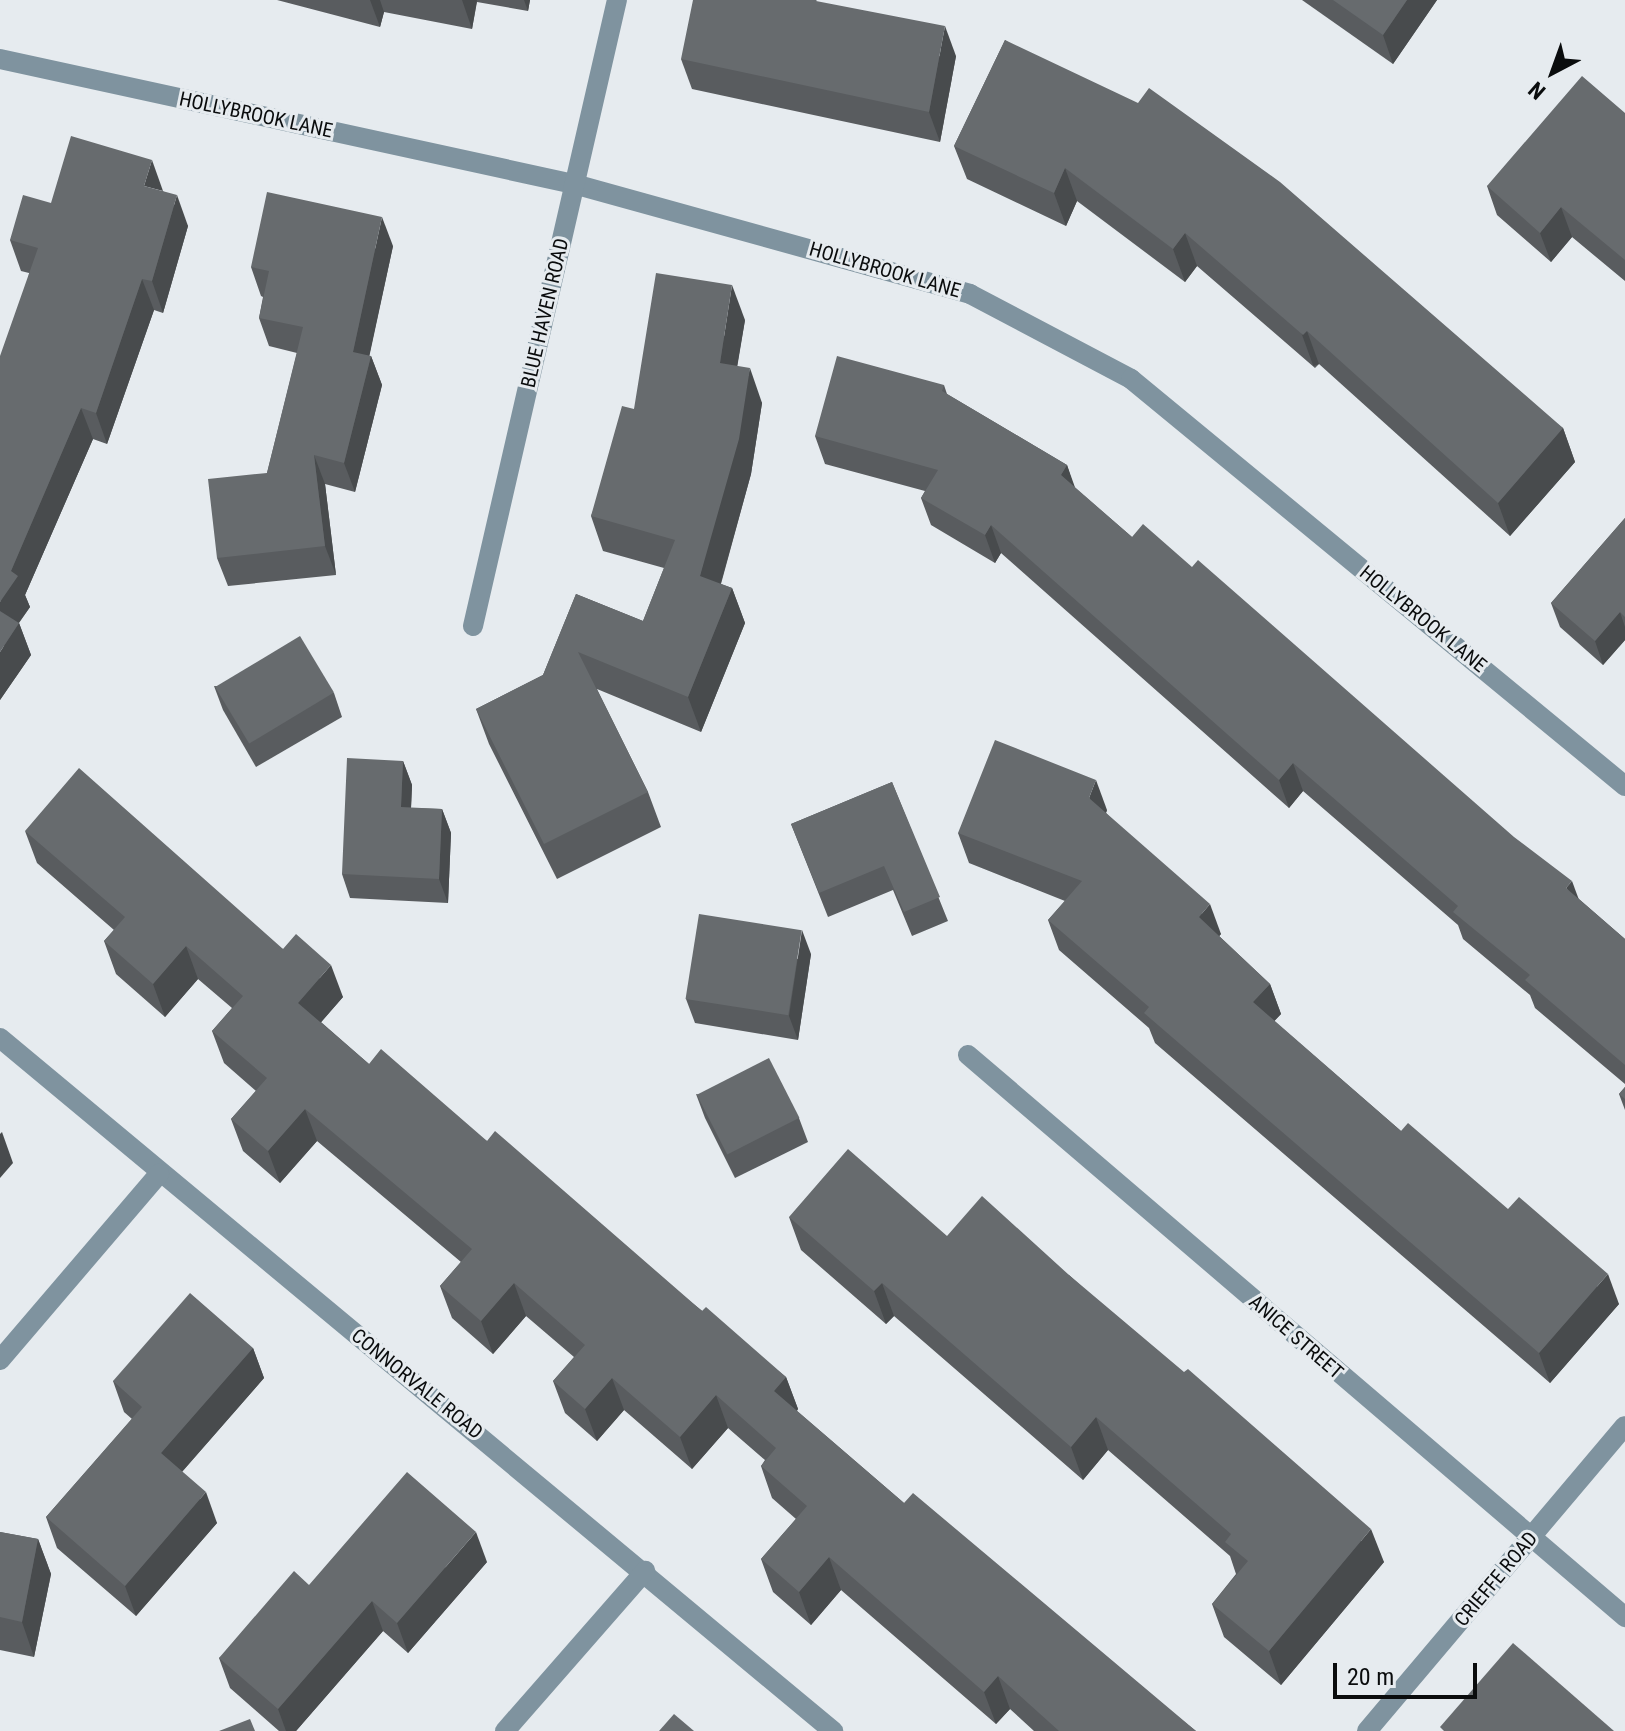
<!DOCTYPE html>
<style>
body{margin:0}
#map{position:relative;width:1625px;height:1731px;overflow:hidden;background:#e6ebef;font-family:"Roboto Condensed",sans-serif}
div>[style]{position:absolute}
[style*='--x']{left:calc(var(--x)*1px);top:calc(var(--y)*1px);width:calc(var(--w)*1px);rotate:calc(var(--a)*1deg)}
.minor>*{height:20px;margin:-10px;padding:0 10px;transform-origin:10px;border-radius:10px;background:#7f939f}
.wall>*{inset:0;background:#595c5f}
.shaded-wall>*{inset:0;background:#484b4d;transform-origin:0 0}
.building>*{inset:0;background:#676b6e;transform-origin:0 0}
span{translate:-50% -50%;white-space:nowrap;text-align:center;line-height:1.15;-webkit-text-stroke:6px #e6ebef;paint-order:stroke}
.street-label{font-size:20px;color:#0a0c0d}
.north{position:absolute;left:1513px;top:32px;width:80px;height:80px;-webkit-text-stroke:6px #e6ebef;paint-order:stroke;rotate:221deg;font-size:22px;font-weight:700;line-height:32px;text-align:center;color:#0a0c0d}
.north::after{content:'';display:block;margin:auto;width:28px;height:36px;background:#0a0c0d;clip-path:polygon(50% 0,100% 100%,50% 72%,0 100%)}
.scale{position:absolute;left:1333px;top:1663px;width:144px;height:36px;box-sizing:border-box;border:4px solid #0a0c0d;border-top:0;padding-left:10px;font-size:24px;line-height:28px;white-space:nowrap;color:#0a0c0d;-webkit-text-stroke:6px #e6ebef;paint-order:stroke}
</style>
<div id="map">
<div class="minor">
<div style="--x:0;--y:59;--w:587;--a:12.29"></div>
<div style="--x:574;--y:184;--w:411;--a:15.5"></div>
<div style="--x:970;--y:294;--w:182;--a:27.8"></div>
<div style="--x:1131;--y:379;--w:640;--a:39.48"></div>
<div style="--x:473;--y:626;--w:642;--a:-77.05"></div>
<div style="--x:0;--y:1038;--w:1084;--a:39.76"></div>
<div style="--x:968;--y:1055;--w:865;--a:40.54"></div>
<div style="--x:0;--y:1360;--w:245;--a:-49.5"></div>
<div style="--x:505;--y:1731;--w:213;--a:-48.8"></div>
<div style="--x:1367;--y:1731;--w:399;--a:-49.8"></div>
</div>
<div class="wall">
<div style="clip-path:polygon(277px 0,530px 0,528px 11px,477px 2px,472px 29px,384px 12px,380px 27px)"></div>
<div style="clip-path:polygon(1302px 0,1437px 0,1393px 64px)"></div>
<div style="clip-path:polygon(1005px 40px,1563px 428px,1575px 462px,1510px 536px,1319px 364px,1315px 368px,1197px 266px,1185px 282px,1077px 201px,1066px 226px,967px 179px,954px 146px)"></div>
<div style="clip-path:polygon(956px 56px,940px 142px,692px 89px,681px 59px)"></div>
<div style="clip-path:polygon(1625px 113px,1625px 281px,1572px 237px,1551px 262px,1497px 215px,1487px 186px)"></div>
<div style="clip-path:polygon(163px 191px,188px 226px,163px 313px,154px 310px,107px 444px,93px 439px,25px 595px,30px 607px,19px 623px,31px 655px,0 700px,29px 273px,21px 271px,10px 240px,51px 203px)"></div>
<div style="clip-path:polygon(393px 246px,369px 356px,371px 356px,382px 385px,355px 492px,325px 484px,336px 575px,228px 586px,217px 558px,267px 473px,297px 353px,269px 346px,259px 318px,263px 297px,261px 296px,251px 267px)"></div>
<div style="clip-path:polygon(745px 320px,737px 366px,762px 403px,751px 474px,721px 584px,732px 588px,745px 623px,701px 732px,597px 689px,648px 792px,661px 827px,557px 879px,489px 744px,476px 709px,543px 675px,576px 594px,643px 621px,664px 568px,603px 551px,591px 516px,634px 409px)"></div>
<div style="clip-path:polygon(944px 385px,947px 394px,1067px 465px,1074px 487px,1132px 537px,1579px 899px,1625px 939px,1625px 1084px,1535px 1008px,1530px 995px,1463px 939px,1458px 925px,1303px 791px,1289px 808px,1001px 553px,995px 563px,931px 525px,921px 498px,925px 491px,825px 464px,815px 436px)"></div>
<div style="clip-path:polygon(1625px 518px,1625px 640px,1603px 665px,1560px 627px,1551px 603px)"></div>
<div style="clip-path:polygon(214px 686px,334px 693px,342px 717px,256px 767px,223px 710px)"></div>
<div style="clip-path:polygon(403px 761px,412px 785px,411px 808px,442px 809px,451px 833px,448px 903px,350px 898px,342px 874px)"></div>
<div style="clip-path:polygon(892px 782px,948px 921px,912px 936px,893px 890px,828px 917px,791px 824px)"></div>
<div style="clip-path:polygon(1107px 810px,1106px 813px,1221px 934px,1219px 936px,1270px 984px,1281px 1014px,1274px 1021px,1401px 1131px,1619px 1304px,1550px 1383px,1155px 1043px,1149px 1028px,1059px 950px,1048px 920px,1065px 901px,969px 863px,958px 833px)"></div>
<div style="clip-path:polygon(25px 831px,283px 949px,343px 997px,321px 1022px,369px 1064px,487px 1141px,786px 1377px,798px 1409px,797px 1411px,904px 1503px,1196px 1731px,1034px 1731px,1010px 1709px,996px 1724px,841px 1590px,811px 1625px,773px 1592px,761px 1559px,796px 1519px,772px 1498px,761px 1466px,765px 1460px,728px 1428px,692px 1469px,624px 1410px,597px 1441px,565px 1413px,553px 1381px,574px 1357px,526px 1316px,493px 1354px,452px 1318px,440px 1286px,461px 1262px,317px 1141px,280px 1183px,243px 1151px,231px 1119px,256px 1091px,224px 1063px,212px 1031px,232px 1008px,198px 979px,165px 1017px,116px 974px,104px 941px,114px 930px,37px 863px)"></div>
<div style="clip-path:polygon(811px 954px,798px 1040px,695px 1023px,686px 999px)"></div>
<div style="clip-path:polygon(1625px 1087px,1625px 1110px,1619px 1094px)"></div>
<div style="clip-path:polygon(696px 1094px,799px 1118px,808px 1142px,735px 1178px,705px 1118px)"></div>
<div style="clip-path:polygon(789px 1217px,947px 1236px,1069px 1275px,1384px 1562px,1281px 1685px,1224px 1637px,1212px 1604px,1236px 1574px,1230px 1556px,1108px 1450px,1083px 1480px,894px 1316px,886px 1324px,801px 1250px)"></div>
<div style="clip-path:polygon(253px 1348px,264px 1378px,182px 1472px,217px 1523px,136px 1616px,57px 1548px,46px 1517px,132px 1419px,124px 1412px,113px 1381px)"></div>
<div style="clip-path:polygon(0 1532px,38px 1539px,51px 1574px,34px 1657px,0 1650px)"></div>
<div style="clip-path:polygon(487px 1562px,408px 1653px,383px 1631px,296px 1731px,279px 1731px,230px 1688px,219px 1658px,309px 1585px)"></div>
</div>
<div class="shaded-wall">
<div style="clip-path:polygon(370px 0,380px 0,384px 12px,380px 27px)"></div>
<div style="clip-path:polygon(462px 0,477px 0,472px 29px)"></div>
<div style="clip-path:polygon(524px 0,530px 0,528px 11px)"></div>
<div style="clip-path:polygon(1407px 0,1437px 0,1393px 64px,1383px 35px)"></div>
<div style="clip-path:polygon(945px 26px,956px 56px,940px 142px,929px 112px)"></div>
<div style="clip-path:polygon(152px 160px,163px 191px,144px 186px)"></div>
<div style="clip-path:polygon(1065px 168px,1077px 201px,1066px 226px,1054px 193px)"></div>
<div style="clip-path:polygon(177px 195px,188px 226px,163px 313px,152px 281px)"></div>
<div style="clip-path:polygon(1561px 207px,1572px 237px,1551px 262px,1540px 233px)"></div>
<div style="clip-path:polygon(382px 217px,393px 246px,364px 381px,353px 352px)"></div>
<div style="clip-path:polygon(1185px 233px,1197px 266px,1185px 282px,1173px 249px)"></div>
<div style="clip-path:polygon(142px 279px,154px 310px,107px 444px,96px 413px)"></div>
<div style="clip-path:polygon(732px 285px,745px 320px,732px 398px,720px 363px)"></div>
<div style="left:1307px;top:331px;width:35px;height:6px;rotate:70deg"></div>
<div style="clip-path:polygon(371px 356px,382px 385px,355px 492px,344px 463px)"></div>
<div style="clip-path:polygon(750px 368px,762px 403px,751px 474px,713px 611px,700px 576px)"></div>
<div style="clip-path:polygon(81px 408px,93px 439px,25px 595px,30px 607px,7px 639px,0 620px,0 602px,11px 571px)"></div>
<div style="clip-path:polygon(1563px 428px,1575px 462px,1510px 536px,1498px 503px)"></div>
<div style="clip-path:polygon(314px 455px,325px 484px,336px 575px,325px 546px)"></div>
<div style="clip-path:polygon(1067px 465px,1077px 493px,1061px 475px)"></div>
<div style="clip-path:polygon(991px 525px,1001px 553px,995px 563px,985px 535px)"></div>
<div style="clip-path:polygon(732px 588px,745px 623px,701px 732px,688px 697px)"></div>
<div style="clip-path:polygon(1620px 612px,1625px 627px,1625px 640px,1603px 665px,1595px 641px)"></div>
<div style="clip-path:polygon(19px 623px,31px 655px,0 700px,0 652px)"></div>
<div style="clip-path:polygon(403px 761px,412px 785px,410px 831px,401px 807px)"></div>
<div style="clip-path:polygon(1293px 763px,1303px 791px,1289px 808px,1279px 780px)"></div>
<div style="clip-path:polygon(1096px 780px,1107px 810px,1100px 828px,1089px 798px)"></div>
<div style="clip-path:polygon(442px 809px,451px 833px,448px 903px,439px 879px)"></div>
<div style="clip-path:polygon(1572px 881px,1582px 908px,1566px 888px)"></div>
<div style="clip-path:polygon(1210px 904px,1221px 934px,1210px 947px,1199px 917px)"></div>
<div style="clip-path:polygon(802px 930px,811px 954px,798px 1040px,789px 1016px)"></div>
<div style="clip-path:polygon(186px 946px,198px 979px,165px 1017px,153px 984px)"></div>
<div style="clip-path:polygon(331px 965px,343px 997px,310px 1035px,298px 1003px)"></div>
<div style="clip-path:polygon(1270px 984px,1281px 1014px,1264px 1032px,1253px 1002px)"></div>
<div style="clip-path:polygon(305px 1109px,317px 1141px,280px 1183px,268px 1151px)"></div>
<div style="clip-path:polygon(2px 1132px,13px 1163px,0 1178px,0 1134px)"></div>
<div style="clip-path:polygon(1608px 1274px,1619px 1304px,1550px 1383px,1539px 1353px)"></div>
<div style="clip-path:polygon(514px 1283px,526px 1316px,493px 1354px,481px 1321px)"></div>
<div style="clip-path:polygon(882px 1283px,894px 1316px,886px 1324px,874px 1291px)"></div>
<div style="clip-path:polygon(253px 1348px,264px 1378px,172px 1483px,161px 1453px)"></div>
<div style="clip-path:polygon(786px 1377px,798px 1409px,786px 1423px,774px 1391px)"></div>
<div style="clip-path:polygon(612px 1378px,624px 1410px,597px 1441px,585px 1409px)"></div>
<div style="clip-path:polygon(716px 1395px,728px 1428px,692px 1469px,680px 1437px)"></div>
<div style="clip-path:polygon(1096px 1417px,1108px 1450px,1083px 1480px,1071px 1447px)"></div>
<div style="clip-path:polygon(206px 1492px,217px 1523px,136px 1616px,125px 1586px)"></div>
<div style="clip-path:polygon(1371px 1529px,1384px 1562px,1281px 1685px,1269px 1651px)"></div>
<div style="clip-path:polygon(476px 1532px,487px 1562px,408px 1653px,397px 1623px)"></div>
<div style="clip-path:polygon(38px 1539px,51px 1574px,34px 1657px,22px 1622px)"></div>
<div style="clip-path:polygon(829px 1557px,841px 1590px,811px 1625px,799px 1592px)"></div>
<div style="clip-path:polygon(372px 1601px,383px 1631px,296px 1731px,286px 1731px,278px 1709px)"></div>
<div style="clip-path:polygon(998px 1676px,1010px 1709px,996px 1724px,984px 1692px)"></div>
</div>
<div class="building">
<div style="clip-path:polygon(693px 0,817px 0,816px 1px,945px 26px,929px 112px,681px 59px)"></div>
<div style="clip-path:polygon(1333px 0,1407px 0,1383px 35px)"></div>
<div style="clip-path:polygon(1005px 40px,1138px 103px,1149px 88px,1280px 182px,1563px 428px,1498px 503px,1307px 331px,1303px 335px,1185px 233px,1173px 249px,1065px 168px,1054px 193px,954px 146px)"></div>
<div style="clip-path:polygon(1582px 76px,1625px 113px,1625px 260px,1561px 207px,1540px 233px,1487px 186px)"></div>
<div style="clip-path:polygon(71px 136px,152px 160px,144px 186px,177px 195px,152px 281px,142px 279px,96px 413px,81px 408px,11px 571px,18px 576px,0 602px,0 356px,38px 248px,10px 240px,23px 195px,51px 203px)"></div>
<div style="clip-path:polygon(267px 192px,382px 217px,353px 352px,371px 356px,344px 463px,314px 455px,325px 546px,217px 558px,208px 479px,267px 473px,303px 327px,259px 318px,269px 271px,251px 267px)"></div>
<div style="clip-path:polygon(656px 273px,732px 285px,720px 363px,750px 368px,739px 439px,700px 576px,732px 588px,688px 697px,578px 652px,648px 792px,544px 844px,476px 709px,543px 675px,576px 594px,643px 621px,675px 540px,591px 516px,622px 406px,634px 409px)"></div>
<div style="clip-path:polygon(837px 356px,944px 385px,942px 391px,1067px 465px,1061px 475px,1132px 537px,1143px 524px,1192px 567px,1198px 560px,1514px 837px,1572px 881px,1566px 888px,1625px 939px,1625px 1065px,1525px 980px,1530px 975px,1453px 912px,1458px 906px,1293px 763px,1279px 780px,991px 525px,985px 535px,921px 498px,938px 470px,815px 436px)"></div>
<div style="clip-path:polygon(1625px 518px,1625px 617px,1620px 612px,1595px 641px,1551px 603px)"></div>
<div style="clip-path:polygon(0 611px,19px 623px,0 652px)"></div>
<div style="left:300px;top:636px;width:66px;height:99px;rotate:59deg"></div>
<div style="clip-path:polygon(995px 740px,1096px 780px,1089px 798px,1210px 904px,1199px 917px,1270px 984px,1253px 1002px,1401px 1131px,1408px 1123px,1508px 1209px,1519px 1197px,1608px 1274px,1539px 1353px,1144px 1013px,1149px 1007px,1048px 920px,1082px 881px,958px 833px)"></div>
<div style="clip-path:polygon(347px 758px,403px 761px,401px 807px,442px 809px,439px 879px,342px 874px)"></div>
<div style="clip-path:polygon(79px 768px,283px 949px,296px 934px,331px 965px,298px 1003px,369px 1064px,381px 1049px,487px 1141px,495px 1131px,702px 1311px,706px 1307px,786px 1377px,774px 1391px,904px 1503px,913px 1493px,1196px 1731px,1059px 1731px,998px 1676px,984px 1692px,829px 1557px,799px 1592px,761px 1559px,807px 1506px,761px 1466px,776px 1448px,716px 1395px,680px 1437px,612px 1378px,585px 1409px,553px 1381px,585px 1345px,514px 1283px,481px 1321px,440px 1286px,472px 1249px,305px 1109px,268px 1151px,231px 1119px,267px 1078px,212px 1031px,243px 996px,186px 946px,153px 984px,104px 941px,125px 917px,25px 831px)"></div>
<div style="clip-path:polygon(892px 782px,940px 897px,904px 912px,884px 866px,819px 893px,791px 824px)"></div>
<div style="left:699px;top:914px;width:104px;height:86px;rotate:9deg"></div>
<div style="left:769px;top:1058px;width:67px;height:81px;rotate:63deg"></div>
<div style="clip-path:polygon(1625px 1087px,1625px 1099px,1619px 1094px)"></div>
<div style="clip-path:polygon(848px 1149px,947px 1236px,982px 1196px,1069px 1275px,1184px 1372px,1188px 1369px,1371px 1529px,1269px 1651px,1212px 1604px,1248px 1561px,1225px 1542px,1231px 1534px,1096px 1417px,1071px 1447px,882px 1283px,874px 1291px,789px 1217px)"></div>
<div style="clip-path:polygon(190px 1293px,253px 1348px,161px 1453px,206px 1492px,125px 1586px,46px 1517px,142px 1407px,113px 1381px)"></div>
<div style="clip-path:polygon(407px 1472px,476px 1532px,397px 1623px,372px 1601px,278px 1709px,219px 1658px,294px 1571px,309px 1585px)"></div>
<div style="clip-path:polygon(0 1532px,38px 1539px,22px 1622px,0 1617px)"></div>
<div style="clip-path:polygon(1513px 1643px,1614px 1731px,1444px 1731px,1440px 1727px)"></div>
<div style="clip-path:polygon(674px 1714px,694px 1731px,659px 1731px)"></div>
<div style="clip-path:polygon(250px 1719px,255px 1731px,219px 1731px)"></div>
</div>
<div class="street-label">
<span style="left:256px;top:115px;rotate:12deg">HOLLYBROOK LANE</span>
<span style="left:885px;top:270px;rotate:16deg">HOLLYBROOK LANE</span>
<span style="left:545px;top:313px;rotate:-77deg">BLUE HAVEN ROAD</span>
<span style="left:1423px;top:619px;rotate:39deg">HOLLYBROOK LANE</span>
<span style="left:1296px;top:1337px;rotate:41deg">ANICE STREET</span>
<span style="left:417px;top:1384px;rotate:39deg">CONNORVALE ROAD</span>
<span style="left:1496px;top:1579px;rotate:-50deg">CRIEFFE ROAD</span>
</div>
<div class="north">N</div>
<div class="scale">20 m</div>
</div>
